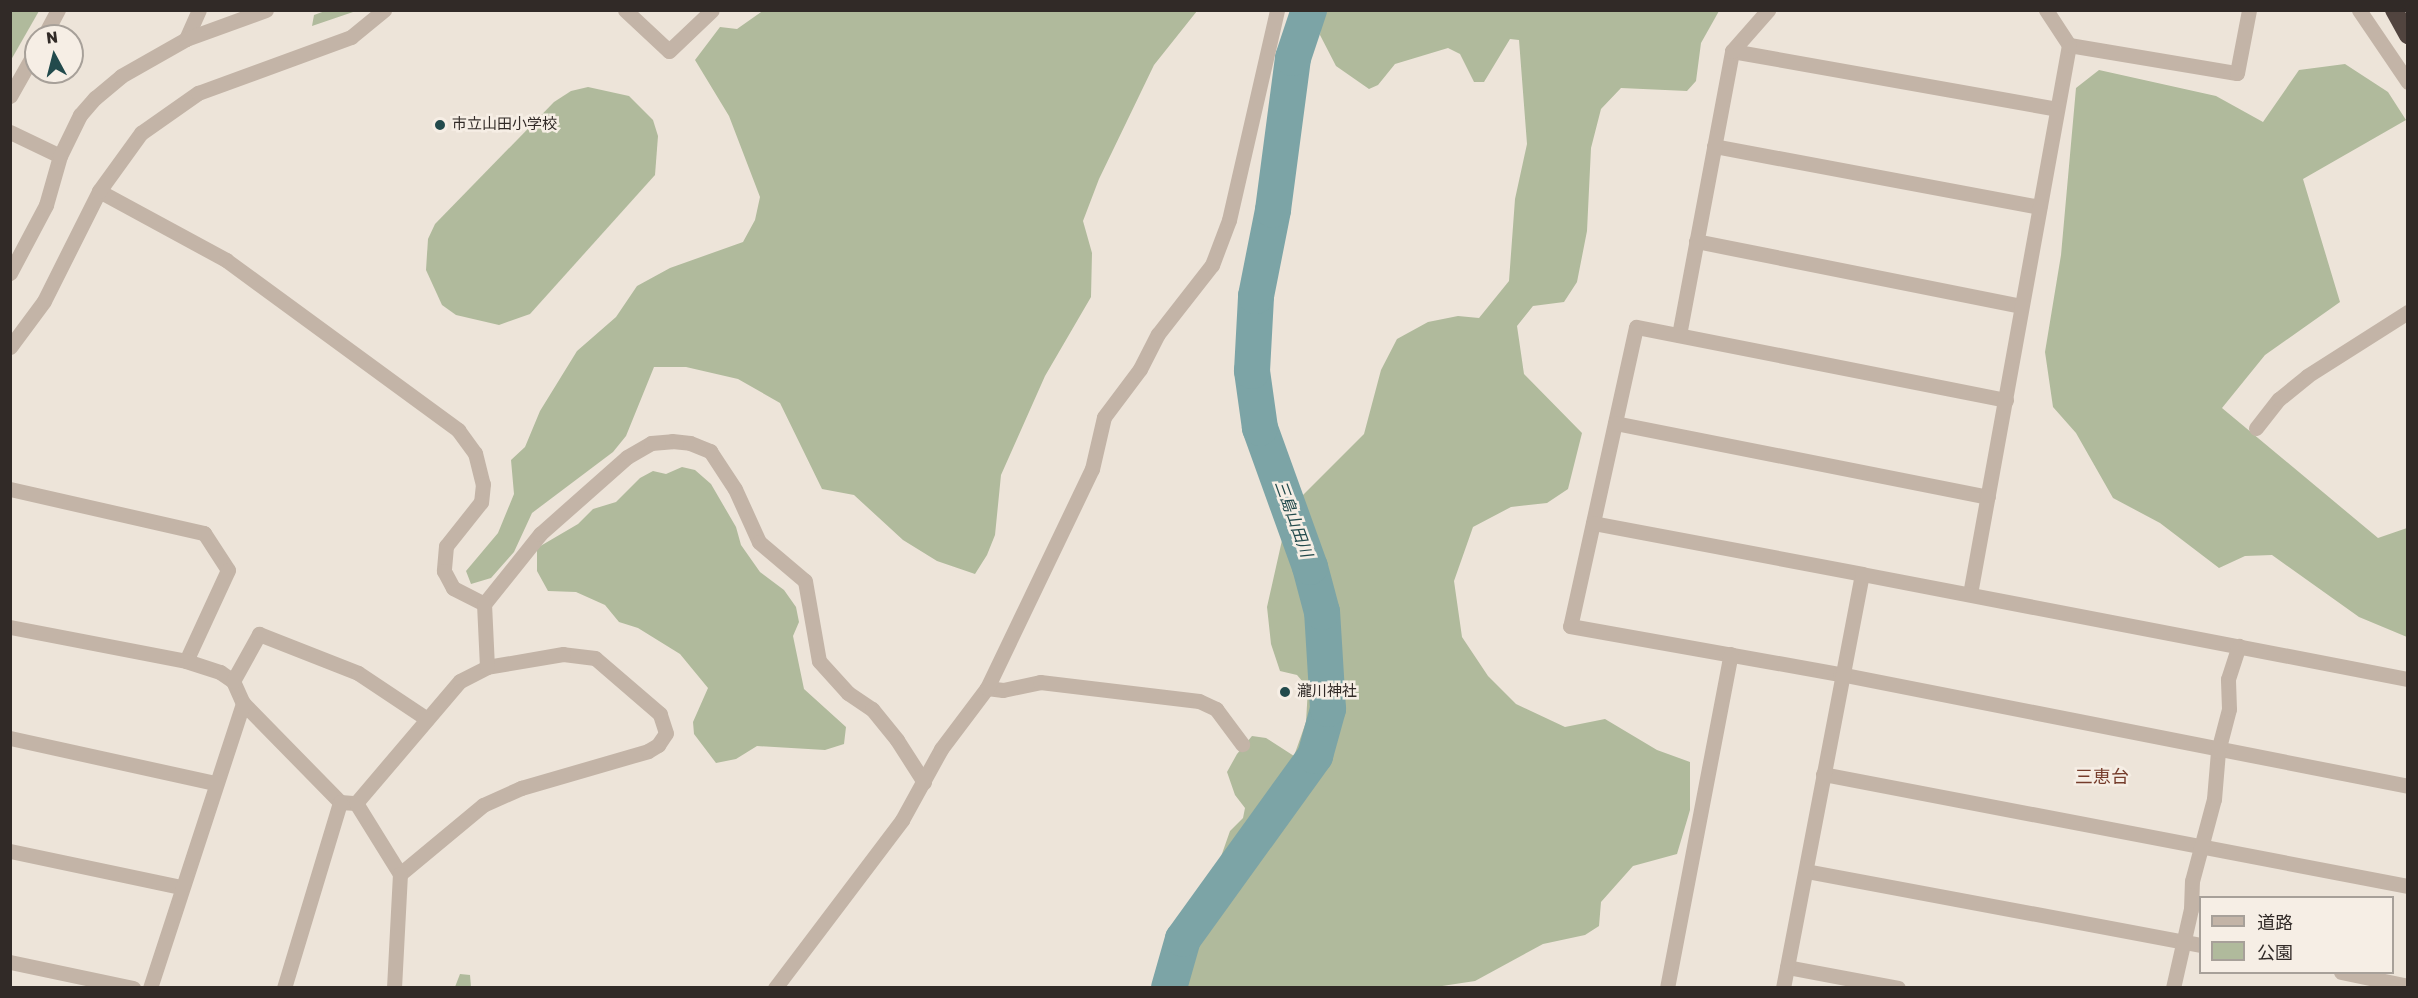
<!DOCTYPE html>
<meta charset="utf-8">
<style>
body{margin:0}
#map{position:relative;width:2418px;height:998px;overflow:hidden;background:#ede4d9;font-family:Rubik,"Noto Sans JP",sans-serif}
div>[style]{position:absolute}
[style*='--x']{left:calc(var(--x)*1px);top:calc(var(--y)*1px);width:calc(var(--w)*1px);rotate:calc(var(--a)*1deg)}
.green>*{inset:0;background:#b0ba9c}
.river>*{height:36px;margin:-18px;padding:0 18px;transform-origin:18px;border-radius:18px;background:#7ca4a6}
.minor>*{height:15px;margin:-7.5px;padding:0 7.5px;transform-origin:7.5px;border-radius:7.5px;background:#c3b4a7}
.tertiary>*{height:15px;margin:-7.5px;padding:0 7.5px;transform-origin:7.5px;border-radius:7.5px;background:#c3b4a7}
.motorway>*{height:18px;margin:-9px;padding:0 9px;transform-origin:9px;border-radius:9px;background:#51443f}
.dots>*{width:16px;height:16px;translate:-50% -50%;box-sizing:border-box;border:3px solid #f6eee5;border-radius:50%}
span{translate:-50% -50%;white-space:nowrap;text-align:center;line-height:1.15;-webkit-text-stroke:5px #f6eee5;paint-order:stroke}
.poi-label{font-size:15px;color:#312a27}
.left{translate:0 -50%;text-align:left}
.water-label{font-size:16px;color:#224a4c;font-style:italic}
.quarter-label{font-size:18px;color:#753c2b}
.frame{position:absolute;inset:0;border:12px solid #312a27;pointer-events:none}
.legend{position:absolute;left:2199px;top:896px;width:195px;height:78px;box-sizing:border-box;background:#f6eee5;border:2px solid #a7a099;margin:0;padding:8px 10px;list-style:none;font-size:18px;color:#312a27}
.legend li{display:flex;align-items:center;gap:12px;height:30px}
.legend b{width:30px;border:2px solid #a7a099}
.north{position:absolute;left:24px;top:24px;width:60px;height:60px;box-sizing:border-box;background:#f6eee5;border:2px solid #a7a099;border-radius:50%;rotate:353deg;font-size:16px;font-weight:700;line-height:24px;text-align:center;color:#312a27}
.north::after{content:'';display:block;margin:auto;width:21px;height:27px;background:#224a4c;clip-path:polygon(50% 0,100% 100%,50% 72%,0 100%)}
</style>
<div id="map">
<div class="green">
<div style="clip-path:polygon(11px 10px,39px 11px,11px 60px,10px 11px)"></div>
<div style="clip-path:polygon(764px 10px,1197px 11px,1154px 65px,1099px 179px,1083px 221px,1092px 253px,1091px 297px,1045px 376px,1001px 475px,995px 535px,987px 555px,975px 574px,937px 561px,903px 540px,854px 495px,822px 489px,780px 403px,738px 379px,686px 367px,654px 367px,626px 436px,613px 452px,532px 513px,514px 552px,491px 578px,471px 584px,466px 571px,498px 533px,514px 494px,511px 460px,525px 447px,540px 411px,577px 351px,616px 317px,637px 286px,670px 268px,743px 242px,755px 220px,760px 197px,729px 116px,695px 60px,720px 27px,737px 29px)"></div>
<div style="clip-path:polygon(325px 11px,325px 10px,356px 11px,312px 26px,314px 15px)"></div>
<div style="clip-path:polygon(1322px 11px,1719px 11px,1701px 43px,1696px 81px,1687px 91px,1621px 88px,1601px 109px,1591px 148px,1587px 231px,1577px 282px,1564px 302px,1533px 306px,1517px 326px,1524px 374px,1582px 433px,1568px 489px,1547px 503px,1511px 507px,1473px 527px,1454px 581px,1462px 637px,1488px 676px,1516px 704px,1565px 727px,1605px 719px,1657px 750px,1690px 762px,1690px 810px,1677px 854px,1633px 866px,1601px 902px,1599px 926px,1585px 935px,1543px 944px,1475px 981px,1429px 988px,1157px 988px,1160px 974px,1217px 868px,1230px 831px,1243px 818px,1245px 808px,1235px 795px,1227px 772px,1237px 754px,1252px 736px,1266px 738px,1294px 756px,1306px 722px,1308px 688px,1297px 675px,1280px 671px,1271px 644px,1267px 607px,1289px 509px,1364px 434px,1381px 370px,1397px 339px,1428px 322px,1458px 316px,1479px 318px,1509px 281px,1515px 199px,1527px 144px,1519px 40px,1510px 39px,1484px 82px,1474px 82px,1460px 54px,1448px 48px,1395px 64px,1378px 85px,1369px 89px,1336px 66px,1320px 35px)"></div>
<div style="clip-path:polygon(2345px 64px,2388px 92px,2406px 120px,2303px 179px,2340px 302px,2265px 355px,2222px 408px,2378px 538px,2407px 528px,2407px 637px,2359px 617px,2272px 555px,2245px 556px,2219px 568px,2160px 523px,2113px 498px,2076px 433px,2053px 407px,2045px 352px,2061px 255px,2076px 88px,2099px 70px,2216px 96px,2263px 122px,2299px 70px)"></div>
<div style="clip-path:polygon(588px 87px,629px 96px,653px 120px,658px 136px,655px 175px,530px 314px,499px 325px,456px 315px,442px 305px,426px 270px,428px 239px,435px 224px,554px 102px,571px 91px)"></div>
<div style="clip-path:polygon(682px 467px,695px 470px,711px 484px,736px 527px,741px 545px,760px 572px,784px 590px,796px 607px,799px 622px,793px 636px,804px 689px,846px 727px,844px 744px,825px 750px,757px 746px,736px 759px,716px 763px,694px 734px,693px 722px,708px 688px,680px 654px,638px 628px,619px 622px,605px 605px,576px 592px,548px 591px,537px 571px,537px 548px,578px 524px,593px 509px,616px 502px,640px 478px,653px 471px,666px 474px)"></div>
<div style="clip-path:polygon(460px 974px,470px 975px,471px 987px,455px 987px)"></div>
</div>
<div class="river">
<div style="--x:1169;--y:988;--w:51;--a:-74.1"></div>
<div style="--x:1183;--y:939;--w:226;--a:-54.2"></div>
<div style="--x:1315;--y:756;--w:49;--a:-74.5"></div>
<div style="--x:1328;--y:709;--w:97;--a:-93.5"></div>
<div style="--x:1322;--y:612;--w:47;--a:-104.9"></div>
<div style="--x:1310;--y:567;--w:148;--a:-109.8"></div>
<div style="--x:1260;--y:428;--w:58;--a:-98"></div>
<div style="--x:1252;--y:371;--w:75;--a:-86.9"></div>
<div style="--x:1256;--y:296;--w:88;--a:-78.8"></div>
<div style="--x:1273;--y:210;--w:153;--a:-82.5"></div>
<div style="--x:1293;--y:58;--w:51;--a:-71.6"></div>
</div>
<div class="minor">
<div style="--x:625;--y:10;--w:60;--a:43"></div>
<div style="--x:669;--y:51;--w:59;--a:-43.6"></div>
<div style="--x:2359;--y:10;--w:87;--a:55.8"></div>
<div style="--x:186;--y:39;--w:32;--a:-66"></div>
<div style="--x:2069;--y:45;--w:170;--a:9.5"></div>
<div style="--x:2237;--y:73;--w:64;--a:-79.2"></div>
<div style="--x:1732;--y:51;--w:330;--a:10.1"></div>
<div style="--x:10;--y:132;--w:55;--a:25.6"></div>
<div style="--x:1714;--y:146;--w:331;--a:10.6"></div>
<div style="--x:99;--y:191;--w:145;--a:28.5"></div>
<div style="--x:226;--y:260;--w:288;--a:36.2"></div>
<div style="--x:458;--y:430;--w:29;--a:54"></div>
<div style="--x:475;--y:453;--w:32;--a:76"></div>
<div style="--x:483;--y:484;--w:18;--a:96"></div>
<div style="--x:481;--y:502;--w:56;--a:128.5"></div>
<div style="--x:446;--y:546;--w:25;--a:95"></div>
<div style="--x:444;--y:571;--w:19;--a:62"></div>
<div style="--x:453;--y:588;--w:35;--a:27"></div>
<div style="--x:484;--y:604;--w:90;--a:-51.3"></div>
<div style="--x:540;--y:534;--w:116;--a:-41.5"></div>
<div style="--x:627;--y:457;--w:28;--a:-30"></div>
<div style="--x:651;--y:443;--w:21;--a:-5"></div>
<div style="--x:672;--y:441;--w:18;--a:6"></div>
<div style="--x:690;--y:443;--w:22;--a:22"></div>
<div style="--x:710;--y:451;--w:45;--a:56.7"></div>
<div style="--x:735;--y:489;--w:58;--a:65.6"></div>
<div style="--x:759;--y:542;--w:60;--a:40.3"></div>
<div style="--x:805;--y:581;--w:81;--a:80.1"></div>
<div style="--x:819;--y:661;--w:43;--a:47.8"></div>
<div style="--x:848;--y:693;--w:29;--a:34"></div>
<div style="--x:872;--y:709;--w:40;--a:51"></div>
<div style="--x:897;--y:740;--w:50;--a:57.3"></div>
<div style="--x:1696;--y:241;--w:331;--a:11.3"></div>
<div style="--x:10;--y:273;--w:77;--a:-62.1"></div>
<div style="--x:46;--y:205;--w:51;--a:-74.1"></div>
<div style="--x:60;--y:156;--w:46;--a:-64"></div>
<div style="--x:80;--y:115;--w:23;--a:-49"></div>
<div style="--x:95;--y:98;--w:34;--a:-40"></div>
<div style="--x:121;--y:76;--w:75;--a:-29.6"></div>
<div style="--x:186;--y:39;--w:85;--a:-19.9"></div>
<div style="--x:1679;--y:335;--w:289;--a:-79.4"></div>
<div style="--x:1732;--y:51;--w:55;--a:-48.7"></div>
<div style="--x:10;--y:347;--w:57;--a:-53.5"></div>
<div style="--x:44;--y:301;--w:123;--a:-63.4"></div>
<div style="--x:99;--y:191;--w:72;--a:-54.1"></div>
<div style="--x:141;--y:133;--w:70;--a:-35.1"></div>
<div style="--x:198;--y:93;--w:163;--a:-20.1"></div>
<div style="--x:351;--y:37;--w:43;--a:-39.3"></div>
<div style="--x:2006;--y:400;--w:377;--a:-168.8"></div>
<div style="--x:1636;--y:327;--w:306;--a:102.4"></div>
<div style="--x:1570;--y:626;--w:274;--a:10.1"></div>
<div style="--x:1840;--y:674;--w:579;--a:11.15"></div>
<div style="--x:1615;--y:423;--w:380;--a:11.2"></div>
<div style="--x:2256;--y:428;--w:37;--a:-52"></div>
<div style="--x:2279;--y:399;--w:36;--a:-39"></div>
<div style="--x:2307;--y:376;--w:120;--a:-32.4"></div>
<div style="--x:10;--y:489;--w:199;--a:12.8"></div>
<div style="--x:204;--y:533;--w:44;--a:57"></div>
<div style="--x:228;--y:570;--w:100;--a:114.8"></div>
<div style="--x:1593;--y:523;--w:274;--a:10.7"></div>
<div style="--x:1970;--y:594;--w:558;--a:-79.78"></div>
<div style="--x:2069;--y:45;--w:42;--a:-123.3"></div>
<div style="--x:10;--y:627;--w:179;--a:10.9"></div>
<div style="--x:186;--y:661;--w:36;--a:18"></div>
<div style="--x:220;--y:672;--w:16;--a:35"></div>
<div style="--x:233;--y:681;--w:24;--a:66"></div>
<div style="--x:243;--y:703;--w:139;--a:45.6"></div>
<div style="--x:340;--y:802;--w:16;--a:4"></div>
<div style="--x:356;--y:803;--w:84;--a:58.2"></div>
<div style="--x:400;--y:874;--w:108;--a:-39.7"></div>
<div style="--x:483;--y:805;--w:42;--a:-24.1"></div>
<div style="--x:521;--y:788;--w:132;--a:-16.2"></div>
<div style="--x:648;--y:751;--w:12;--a:-31"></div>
<div style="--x:658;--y:745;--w:14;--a:-56"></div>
<div style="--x:666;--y:733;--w:20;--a:-108"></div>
<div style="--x:660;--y:714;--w:86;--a:-139.3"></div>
<div style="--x:595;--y:658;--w:32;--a:-173"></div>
<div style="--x:563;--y:654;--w:77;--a:170.3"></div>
<div style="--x:233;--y:681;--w:54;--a:-61"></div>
<div style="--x:259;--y:634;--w:106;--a:21.5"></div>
<div style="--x:358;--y:673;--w:83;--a:33.7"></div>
<div style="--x:987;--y:688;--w:16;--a:7"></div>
<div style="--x:1003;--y:690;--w:38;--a:-12"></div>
<div style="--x:1040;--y:682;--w:160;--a:6.8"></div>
<div style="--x:1199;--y:701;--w:19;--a:25"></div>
<div style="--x:1216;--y:709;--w:44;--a:53.4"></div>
<div style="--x:10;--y:738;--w:209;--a:12.4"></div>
<div style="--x:1823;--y:774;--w:596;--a:10.84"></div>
<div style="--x:356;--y:803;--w:160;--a:-49.6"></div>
<div style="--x:460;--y:681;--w:30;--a:-27"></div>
<div style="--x:487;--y:667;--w:63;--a:-92.7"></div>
<div style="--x:10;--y:851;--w:175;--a:11.9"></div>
<div style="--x:1806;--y:871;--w:401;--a:10.6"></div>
<div style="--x:10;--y:962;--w:126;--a:11.9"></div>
<div style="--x:1787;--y:967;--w:113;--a:10.7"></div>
<div style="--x:2341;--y:972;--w:68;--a:11.8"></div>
<div style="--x:150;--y:988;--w:300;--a:-71.9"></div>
<div style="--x:284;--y:988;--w:194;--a:-73.2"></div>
<div style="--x:394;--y:988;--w:114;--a:-87"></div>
<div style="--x:775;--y:988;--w:211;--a:-52.9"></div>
<div style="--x:902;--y:820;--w:81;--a:-61.2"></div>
<div style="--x:941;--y:749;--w:76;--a:-53"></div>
<div style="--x:987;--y:688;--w:243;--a:-64.4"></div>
<div style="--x:1092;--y:469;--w:53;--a:-77"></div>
<div style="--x:1104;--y:417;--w:60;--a:-53.1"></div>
<div style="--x:1140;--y:369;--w:39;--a:-63"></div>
<div style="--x:1158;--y:334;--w:88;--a:-52"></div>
<div style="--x:1212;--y:265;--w:48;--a:-69.3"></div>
<div style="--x:1229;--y:220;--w:215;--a:-77.1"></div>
<div style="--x:1667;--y:988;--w:340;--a:-79.2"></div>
<div style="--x:1783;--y:988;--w:421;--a:-79.2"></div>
<div style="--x:1862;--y:574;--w:556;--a:10.89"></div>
<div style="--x:2173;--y:988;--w:81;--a:-77.2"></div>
<div style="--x:2191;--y:909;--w:28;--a:-88"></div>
<div style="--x:2192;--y:881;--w:85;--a:-75"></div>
<div style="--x:2214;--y:799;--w:48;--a:-85.2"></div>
<div style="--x:2218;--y:751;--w:43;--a:-75.3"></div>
<div style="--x:2229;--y:709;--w:30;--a:-92"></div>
<div style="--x:2228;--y:679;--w:35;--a:-72"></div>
</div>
<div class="tertiary">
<div style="--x:44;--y:36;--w:30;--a:-62"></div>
<div style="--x:10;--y:96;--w:53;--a:-60.5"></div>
</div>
<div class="motorway">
<div style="--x:2394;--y:10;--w:29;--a:61"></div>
</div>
<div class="dots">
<div style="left:440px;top:125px;background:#224a4c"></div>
<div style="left:1285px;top:692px;background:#224a4c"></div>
</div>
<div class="poi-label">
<span class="left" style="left:452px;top:125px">市立山田小学校</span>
<span class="left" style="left:1297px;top:692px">瀧川神社</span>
</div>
<div class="water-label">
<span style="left:1293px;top:519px;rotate:70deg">三島山田川</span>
</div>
<div class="quarter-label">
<span style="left:2102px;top:777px">三恵台</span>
</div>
<div class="frame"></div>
<ul class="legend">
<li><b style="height:8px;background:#c3b4a7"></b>道路</li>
<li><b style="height:16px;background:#b0ba9c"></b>公園</li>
</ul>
<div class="north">N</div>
</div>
